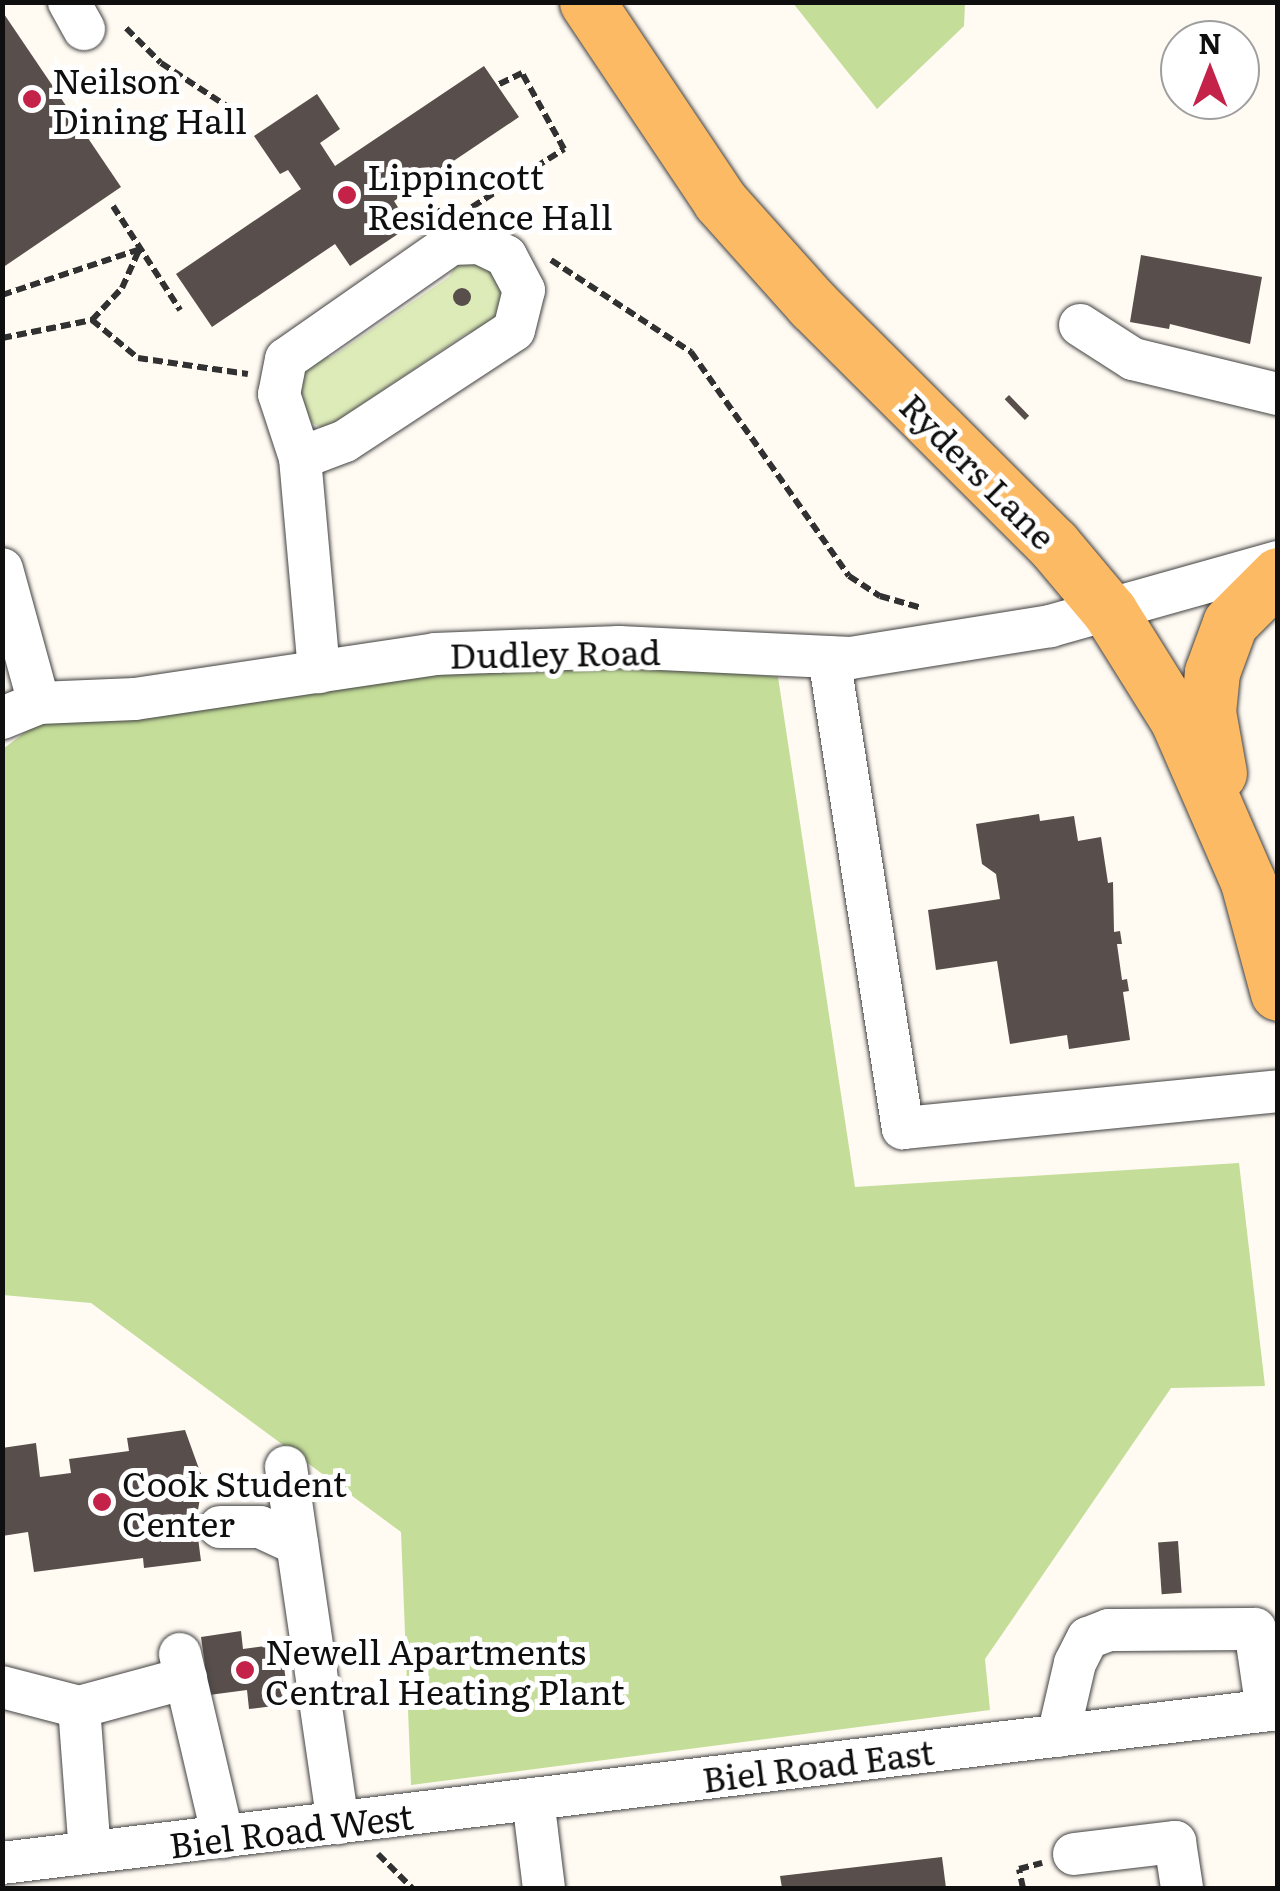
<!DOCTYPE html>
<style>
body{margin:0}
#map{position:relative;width:1280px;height:1891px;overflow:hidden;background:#fffaf2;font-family:Literata,serif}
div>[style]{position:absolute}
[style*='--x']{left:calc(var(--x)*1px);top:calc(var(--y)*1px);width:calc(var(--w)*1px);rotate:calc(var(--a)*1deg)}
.green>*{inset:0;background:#ddebb9}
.forest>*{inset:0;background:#c4dd98}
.building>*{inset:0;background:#584e4b;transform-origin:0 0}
.round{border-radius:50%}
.path>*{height:6px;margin-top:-3px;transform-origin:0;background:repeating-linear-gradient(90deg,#313131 0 10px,transparent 0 15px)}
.roads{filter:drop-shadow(0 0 2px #424242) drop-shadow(0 0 2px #424242)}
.minor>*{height:42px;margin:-21px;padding:0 21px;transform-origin:21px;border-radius:21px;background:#fff}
.major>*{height:55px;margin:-27.5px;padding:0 27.5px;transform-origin:27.5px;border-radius:27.5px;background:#fcba64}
.dots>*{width:28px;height:28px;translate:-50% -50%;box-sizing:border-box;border:5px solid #fff;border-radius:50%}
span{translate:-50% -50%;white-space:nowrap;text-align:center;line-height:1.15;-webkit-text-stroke:10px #fff;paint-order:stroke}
.poi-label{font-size:35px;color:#0f0f0f}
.left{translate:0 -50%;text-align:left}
.street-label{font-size:35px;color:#0f0f0f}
.frame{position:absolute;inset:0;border:5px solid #0f0f0f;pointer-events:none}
.north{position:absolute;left:1160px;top:20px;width:100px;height:100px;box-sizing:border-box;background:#fff;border:2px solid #9f9f9f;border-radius:50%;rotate:0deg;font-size:28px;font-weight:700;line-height:40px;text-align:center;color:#0f0f0f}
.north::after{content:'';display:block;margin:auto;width:35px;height:45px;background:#c52249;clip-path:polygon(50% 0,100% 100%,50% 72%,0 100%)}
</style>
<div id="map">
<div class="green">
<div style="clip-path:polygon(460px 257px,499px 274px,506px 311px,479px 337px,469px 332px,350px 412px,349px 422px,330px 432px,304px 419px,295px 371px,324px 353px,330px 358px,449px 277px)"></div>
</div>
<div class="forest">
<div style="clip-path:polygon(793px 3px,965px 3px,964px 26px,877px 109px)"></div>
<div style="clip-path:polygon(441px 646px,778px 677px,855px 1187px,1239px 1163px,1265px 1386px,1171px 1388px,985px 1659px,990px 1710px,411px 1785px,401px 1532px,91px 1303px,3px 1295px,3px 749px,62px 704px)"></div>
</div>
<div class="building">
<div style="clip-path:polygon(2px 11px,121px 187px,2px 268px)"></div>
<div style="clip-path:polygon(484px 66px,519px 117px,394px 201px,410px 226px,350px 266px,335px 244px,212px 327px,176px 274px,301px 189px,288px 170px,280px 174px,254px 136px,317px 94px,340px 129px,320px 143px,335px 166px)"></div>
<div style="clip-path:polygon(1141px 255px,1262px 277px,1250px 344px,1170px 324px,1169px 329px,1130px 322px)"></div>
<div class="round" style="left:453px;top:288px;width:18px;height:18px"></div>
<div style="left:1009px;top:395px;width:29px;height:6px;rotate:46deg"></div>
<div style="clip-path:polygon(1039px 814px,1040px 821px,1074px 816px,1078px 841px,1101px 837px,1108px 883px,1113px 882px,1114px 932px,1120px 931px,1122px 944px,1117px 944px,1122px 980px,1127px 979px,1129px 991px,1123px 992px,1130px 1040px,1069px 1049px,1067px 1035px,1010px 1044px,997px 961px,936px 970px,928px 910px,1000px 899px,996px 874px,982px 864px,976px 824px)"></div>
<div style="clip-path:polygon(185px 1430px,203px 1480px,196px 1522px,201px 1561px,144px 1568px,143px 1558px,34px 1572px,28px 1532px,2px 1536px,2px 1448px,36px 1443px,40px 1477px,71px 1473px,69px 1459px,129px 1451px,127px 1438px)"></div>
<div style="left:1178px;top:1541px;width:52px;height:20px;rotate:86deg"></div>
<div style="clip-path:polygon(241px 1631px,243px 1649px,281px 1644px,289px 1704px,249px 1709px,247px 1690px,209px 1695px,201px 1637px)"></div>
<div style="clip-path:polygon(942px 1857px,946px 1888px,782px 1888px,780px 1876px)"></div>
</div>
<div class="path">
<div style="--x:126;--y:28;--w:49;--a:45"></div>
<div style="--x:161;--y:63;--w:93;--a:33.2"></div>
<div style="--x:419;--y:185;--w:34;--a:54"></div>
<div style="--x:113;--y:206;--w:124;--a:57.2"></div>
<div style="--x:472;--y:207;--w:109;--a:-32.2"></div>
<div style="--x:564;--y:149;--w:87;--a:-118.9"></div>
<div style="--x:522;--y:73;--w:28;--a:154"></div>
<div style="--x:551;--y:260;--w:168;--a:33.3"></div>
<div style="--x:691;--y:352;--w:274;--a:54.8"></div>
<div style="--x:849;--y:576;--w:37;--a:33"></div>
<div style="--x:880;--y:596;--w:44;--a:15.9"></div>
<div style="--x:2;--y:295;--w:145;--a:-18.4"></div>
<div style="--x:92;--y:320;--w:44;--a:-46.8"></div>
<div style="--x:122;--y:288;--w:42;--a:-65.9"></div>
<div style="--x:2;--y:338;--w:92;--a:-11.3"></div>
<div style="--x:92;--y:320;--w:60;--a:39.6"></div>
<div style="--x:138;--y:358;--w:111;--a:8.3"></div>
<div style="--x:378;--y:1854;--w:48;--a:45"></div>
<div style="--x:1023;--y:1888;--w:19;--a:-102"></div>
<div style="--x:1019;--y:1869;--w:24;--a:-15"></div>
</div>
<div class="roads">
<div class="minor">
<div style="--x:69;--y:2;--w:31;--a:61"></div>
<div style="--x:1080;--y:325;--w:63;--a:32.7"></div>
<div style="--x:1133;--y:359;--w:149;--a:13.6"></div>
<div style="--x:300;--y:458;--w:48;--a:-20.7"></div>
<div style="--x:345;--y:441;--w:202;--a:-33.3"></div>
<div style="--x:514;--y:330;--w:41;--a:-76"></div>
<div style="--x:524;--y:290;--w:38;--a:-118"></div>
<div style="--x:506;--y:256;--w:30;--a:-154"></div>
<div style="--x:479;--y:243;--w:28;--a:178"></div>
<div style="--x:451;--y:244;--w:201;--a:145.1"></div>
<div style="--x:286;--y:359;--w:36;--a:101"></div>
<div style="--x:279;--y:394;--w:67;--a:71.8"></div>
<div style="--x:300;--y:458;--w:215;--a:84.9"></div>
<div style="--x:2;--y:569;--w:139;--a:74.6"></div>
<div style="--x:829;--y:657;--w:477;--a:81.1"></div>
<div style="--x:903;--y:1128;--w:377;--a:-5.6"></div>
<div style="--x:2;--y:718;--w:40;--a:-22"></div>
<div style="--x:39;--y:703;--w:96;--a:-2.4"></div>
<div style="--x:135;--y:699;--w:303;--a:-8.5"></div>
<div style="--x:435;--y:654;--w:184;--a:-2.2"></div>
<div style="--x:619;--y:647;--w:232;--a:2.7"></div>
<div style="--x:851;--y:658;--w:202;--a:-9.1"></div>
<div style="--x:1050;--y:626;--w:237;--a:-15.7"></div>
<div style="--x:286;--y:1467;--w:360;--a:81.7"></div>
<div style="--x:220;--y:1527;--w:40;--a:0"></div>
<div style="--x:260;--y:1527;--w:41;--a:24.7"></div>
<div style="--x:180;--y:1654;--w:188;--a:76.8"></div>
<div style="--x:2;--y:1687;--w:80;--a:14.6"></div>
<div style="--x:79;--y:1707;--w:111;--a:-15.2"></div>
<div style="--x:79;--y:1707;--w:145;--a:85.7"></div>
<div style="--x:1058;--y:1736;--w:75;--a:-76.9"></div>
<div style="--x:1075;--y:1663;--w:28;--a:-63"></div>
<div style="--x:1088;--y:1638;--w:22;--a:-21"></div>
<div style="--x:1109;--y:1630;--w:146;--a:-0.4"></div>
<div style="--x:1255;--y:1629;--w:82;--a:81.6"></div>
<div style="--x:533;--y:1799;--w:90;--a:83"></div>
<div style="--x:1074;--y:1854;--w:102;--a:-6.8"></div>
<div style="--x:1175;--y:1842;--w:47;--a:81.3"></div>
<div style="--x:2;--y:1863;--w:1285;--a:-6.88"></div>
</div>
<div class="major">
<div style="--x:587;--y:2;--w:239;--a:56.2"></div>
<div style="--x:720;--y:201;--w:140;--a:48.2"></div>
<div style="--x:813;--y:305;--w:339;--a:44.9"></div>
<div style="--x:1053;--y:544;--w:89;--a:50"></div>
<div style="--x:1110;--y:612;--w:128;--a:58"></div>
<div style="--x:1178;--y:721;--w:176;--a:66.5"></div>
<div style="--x:1248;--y:882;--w:115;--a:74.9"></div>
<div style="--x:1219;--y:773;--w:62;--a:-100.2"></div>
<div style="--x:1208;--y:712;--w:40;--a:-84.3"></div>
<div style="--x:1212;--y:672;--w:52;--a:-69.8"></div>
<div style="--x:1230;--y:623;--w:68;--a:-45"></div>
</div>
</div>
<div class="dots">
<div style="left:32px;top:99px;background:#c52249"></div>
<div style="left:347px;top:195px;background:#c52249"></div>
<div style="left:102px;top:1502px;background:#c52249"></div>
<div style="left:245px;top:1670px;background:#c52249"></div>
</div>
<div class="poi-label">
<span class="left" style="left:52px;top:99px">Neilson<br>Dining Hall</span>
<span class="left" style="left:367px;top:195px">Lippincott<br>Residence Hall</span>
<span class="left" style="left:122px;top:1502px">Cook Student<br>Center</span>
<span class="left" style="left:265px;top:1670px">Newell Apartments<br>Central Heating Plant</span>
</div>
<div class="street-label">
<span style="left:979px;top:470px;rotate:45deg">Ryders Lane</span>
<span style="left:555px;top:652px;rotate:-1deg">Dudley Road</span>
<span style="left:818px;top:1764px;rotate:-7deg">Biel Road East</span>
<span style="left:291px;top:1829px;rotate:-7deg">Biel Road West</span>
</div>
<div class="frame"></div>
<div class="north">N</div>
</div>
